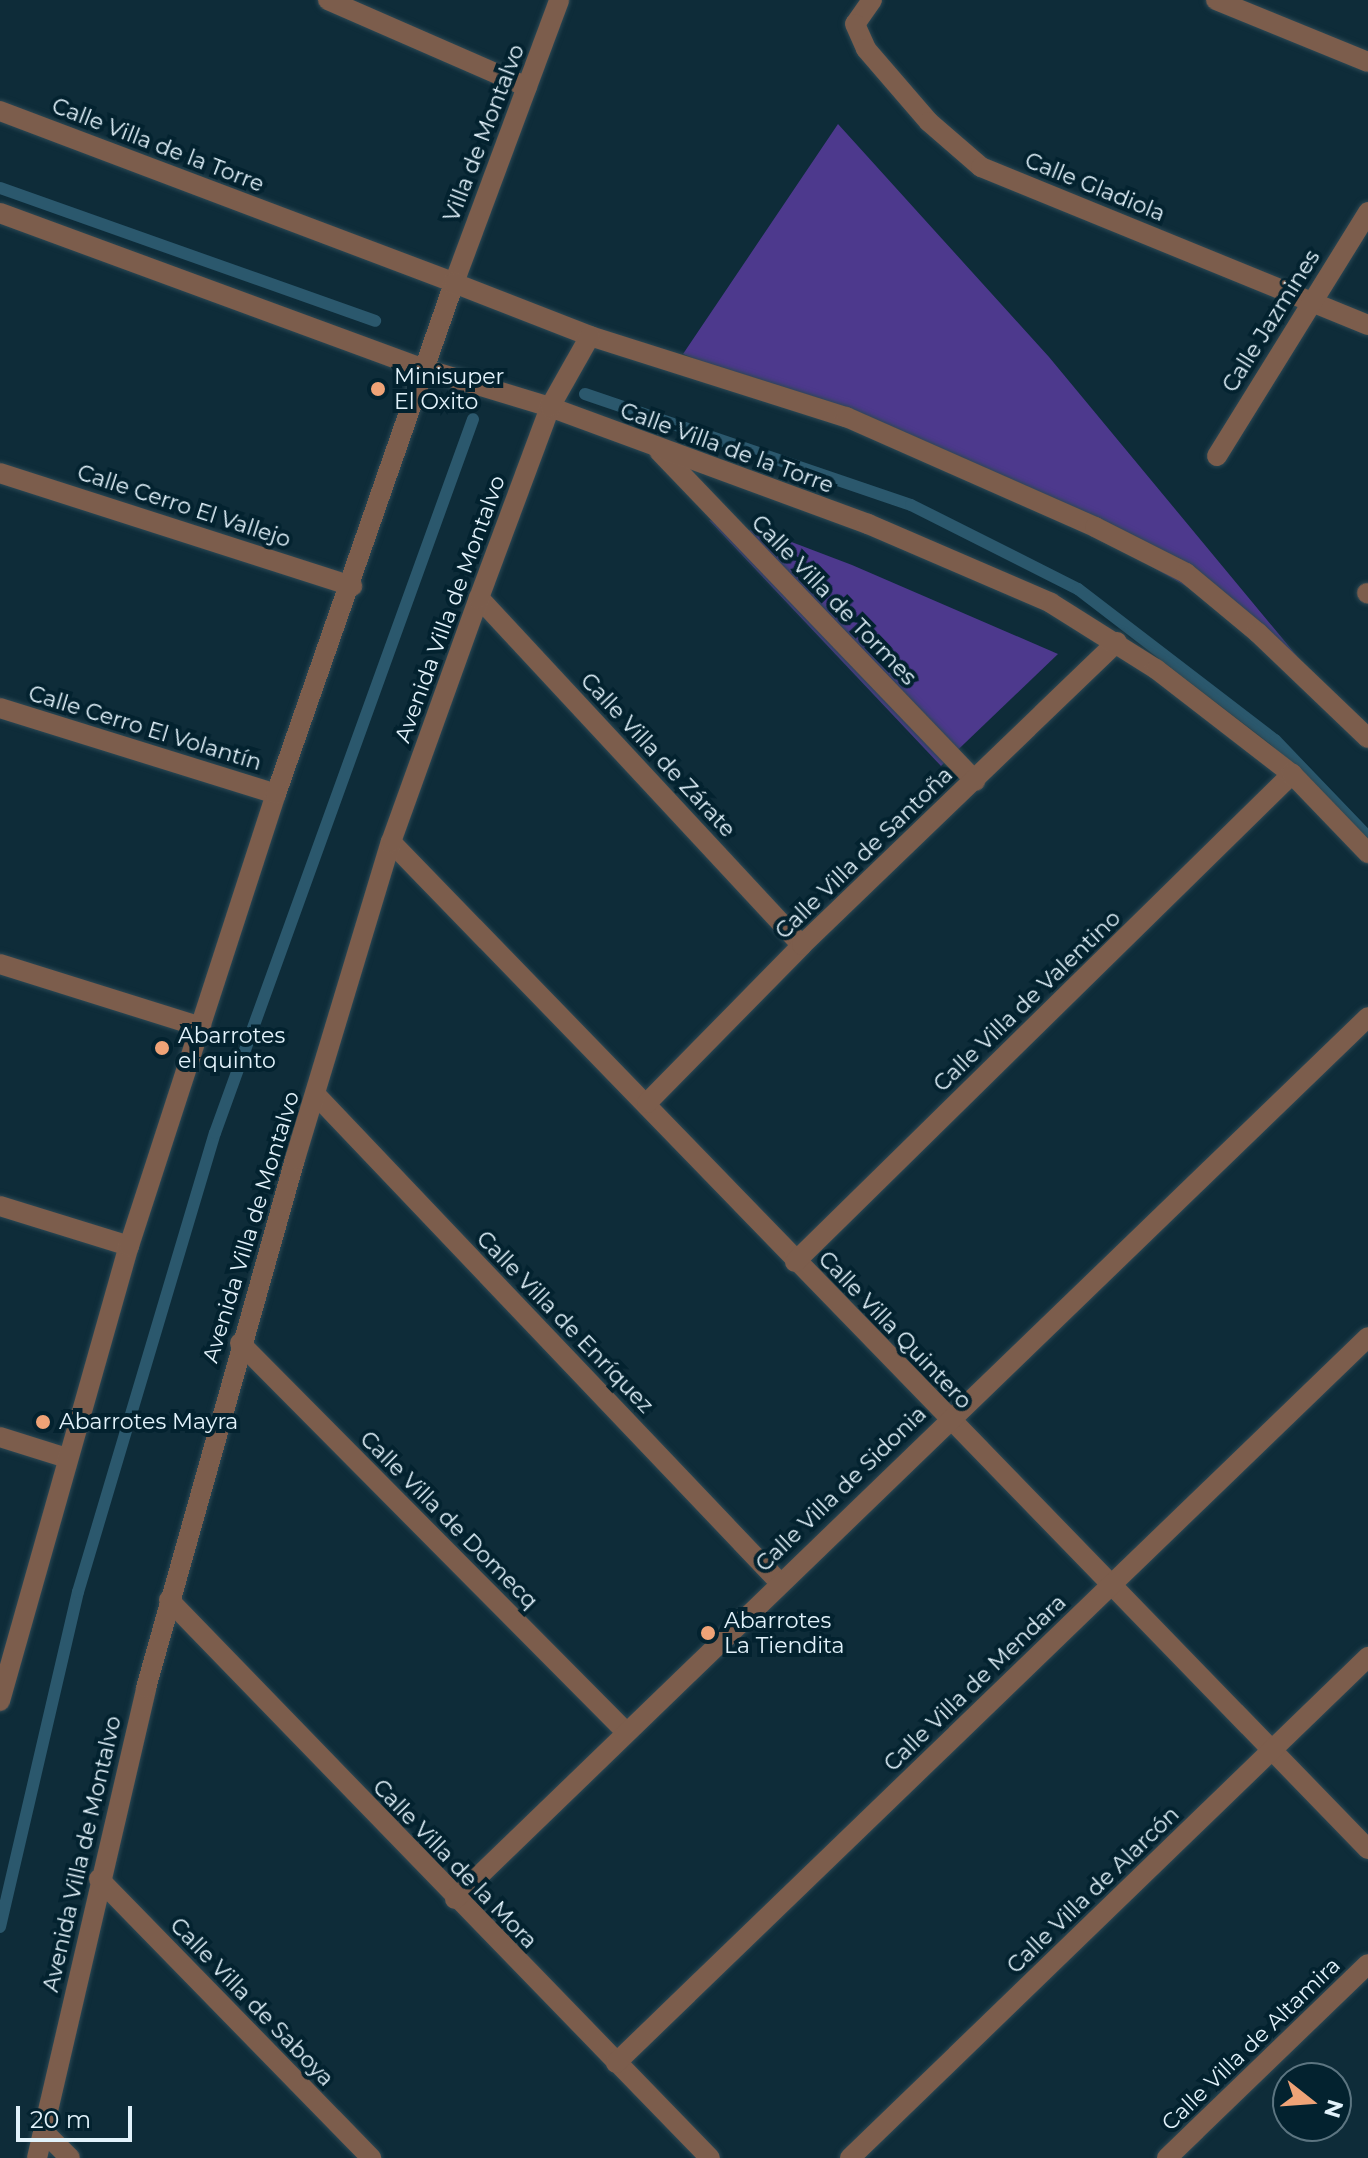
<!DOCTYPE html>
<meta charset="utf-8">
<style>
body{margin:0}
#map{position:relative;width:1368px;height:2158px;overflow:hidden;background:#0e2c39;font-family:Montserrat,sans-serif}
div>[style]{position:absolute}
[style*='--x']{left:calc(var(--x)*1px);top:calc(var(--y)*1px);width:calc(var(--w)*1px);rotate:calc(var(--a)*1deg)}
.green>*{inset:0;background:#4d398d}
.stream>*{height:12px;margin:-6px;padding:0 6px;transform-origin:6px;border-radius:6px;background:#2b586d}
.roads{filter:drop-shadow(0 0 2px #2c4854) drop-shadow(0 0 2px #2c4854)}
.minor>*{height:20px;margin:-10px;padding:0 10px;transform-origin:10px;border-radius:10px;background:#7c5d4c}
.tertiary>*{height:20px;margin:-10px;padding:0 10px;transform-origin:10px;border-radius:10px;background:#7c5d4c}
.dots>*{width:22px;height:22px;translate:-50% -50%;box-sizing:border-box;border:4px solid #03222f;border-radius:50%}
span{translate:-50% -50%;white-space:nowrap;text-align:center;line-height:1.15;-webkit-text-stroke:8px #03222f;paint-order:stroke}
.street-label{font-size:22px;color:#e2f2fb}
.poi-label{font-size:22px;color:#e2f2fb}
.left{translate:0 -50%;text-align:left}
.north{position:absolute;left:1272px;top:2062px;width:80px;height:80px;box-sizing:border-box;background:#03222f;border:2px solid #5c7581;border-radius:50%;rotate:107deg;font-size:22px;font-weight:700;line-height:32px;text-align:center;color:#e2f2fb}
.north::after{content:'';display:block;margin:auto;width:28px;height:36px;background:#efa377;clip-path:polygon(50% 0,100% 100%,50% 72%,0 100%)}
.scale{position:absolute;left:16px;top:2106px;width:116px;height:36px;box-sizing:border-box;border:4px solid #e2f2fb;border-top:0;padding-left:10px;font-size:24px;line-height:28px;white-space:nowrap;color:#e2f2fb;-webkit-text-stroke:6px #03222f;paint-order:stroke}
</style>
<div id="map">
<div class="green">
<div style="clip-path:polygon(838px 124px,1049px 357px,1311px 673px,1205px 597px,1089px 531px,683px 354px)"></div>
<div style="clip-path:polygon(709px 520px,781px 538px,852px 565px,1058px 654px,941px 766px)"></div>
</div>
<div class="stream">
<div style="--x:0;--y:188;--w:398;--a:19.5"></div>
<div style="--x:585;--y:394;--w:344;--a:18.8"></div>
<div style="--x:911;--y:505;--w:187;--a:26.7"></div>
<div style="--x:1078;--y:589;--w:248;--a:37.5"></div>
<div style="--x:1275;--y:740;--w:134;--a:46.2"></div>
<div style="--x:0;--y:1927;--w:344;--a:-76.9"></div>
<div style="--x:78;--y:1592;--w:479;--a:-73.4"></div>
<div style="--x:215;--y:1133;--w:759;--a:-70.13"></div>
</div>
<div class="roads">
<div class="minor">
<div style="--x:328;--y:0;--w:217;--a:23.6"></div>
<div style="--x:872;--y:0;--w:29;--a:125"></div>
<div style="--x:855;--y:24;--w:27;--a:66"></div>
<div style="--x:866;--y:49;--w:96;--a:49.2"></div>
<div style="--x:929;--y:122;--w:69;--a:40.9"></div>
<div style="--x:981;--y:167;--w:418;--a:22.2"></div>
<div style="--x:1216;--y:0;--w:164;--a:22.2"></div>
<div style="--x:0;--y:111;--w:485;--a:20.7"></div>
<div style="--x:454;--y:283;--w:302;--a:-69.6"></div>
<div style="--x:0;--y:213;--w:453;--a:20.2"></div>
<div style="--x:659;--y:451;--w:457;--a:46.2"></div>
<div style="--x:1217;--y:456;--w:287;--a:-58.2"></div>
<div style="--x:0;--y:473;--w:370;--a:17.8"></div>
<div style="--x:1367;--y:593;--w:1;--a:45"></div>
<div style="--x:479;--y:598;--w:474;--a:47.1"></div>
<div style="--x:0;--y:708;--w:289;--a:17.3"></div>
<div style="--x:391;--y:842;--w:1403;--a:45.87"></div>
<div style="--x:0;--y:964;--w:211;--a:17.4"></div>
<div style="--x:316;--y:1095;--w:673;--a:46.44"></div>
<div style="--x:647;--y:1103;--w:221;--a:-45.5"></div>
<div style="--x:802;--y:945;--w:437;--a:-43.9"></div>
<div style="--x:0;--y:1206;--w:135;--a:17.2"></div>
<div style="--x:795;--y:1262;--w:697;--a:-44.48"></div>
<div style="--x:240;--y:1343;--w:547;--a:45.22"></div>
<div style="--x:0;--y:1437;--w:70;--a:17.4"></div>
<div style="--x:169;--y:1600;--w:777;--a:45.89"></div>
<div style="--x:99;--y:1879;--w:390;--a:45.7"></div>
<div style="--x:455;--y:1899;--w:1269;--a:-44.01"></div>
<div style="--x:616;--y:2063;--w:1045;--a:-43.99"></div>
<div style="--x:43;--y:2131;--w:38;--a:45"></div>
<div style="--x:850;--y:2158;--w:721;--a:-44.04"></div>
<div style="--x:1167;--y:2158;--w:279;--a:-44"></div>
</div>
<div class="tertiary">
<div style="--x:425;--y:369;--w:131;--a:16.9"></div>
<div style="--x:550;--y:407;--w:339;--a:20.2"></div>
<div style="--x:868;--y:524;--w:199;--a:23.3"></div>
<div style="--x:1051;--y:603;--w:124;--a:32.2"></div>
<div style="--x:1156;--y:669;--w:172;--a:37.7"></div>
<div style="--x:1292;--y:774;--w:110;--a:46.1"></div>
<div style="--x:0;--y:1701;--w:473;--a:-74.2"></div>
<div style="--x:129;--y:1246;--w:475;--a:-72"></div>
<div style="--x:276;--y:794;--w:541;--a:-70.79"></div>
<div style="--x:454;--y:283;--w:146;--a:21.3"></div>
<div style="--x:590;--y:336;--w:269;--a:17.6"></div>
<div style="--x:846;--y:417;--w:272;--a:23.8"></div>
<div style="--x:1095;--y:527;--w:102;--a:26.8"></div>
<div style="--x:1186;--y:573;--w:94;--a:39.8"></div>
<div style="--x:1258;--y:633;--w:152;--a:43.7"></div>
<div style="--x:37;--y:2158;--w:482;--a:-76.9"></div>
<div style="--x:146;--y:1688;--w:550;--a:-74.27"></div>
<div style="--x:295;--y:1159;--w:331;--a:-73.2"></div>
<div style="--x:391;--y:842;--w:259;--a:-70.2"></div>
<div style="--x:479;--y:598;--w:204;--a:-69.6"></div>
<div style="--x:550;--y:407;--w:81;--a:-60.6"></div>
</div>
</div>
<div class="dots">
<div style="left:378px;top:389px;background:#efa377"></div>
<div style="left:162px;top:1048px;background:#efa377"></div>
<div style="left:43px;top:1422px;background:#efa377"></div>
<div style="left:708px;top:1633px;background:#efa377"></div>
</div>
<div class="street-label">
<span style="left:484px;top:133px;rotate:-69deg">Villa de Montalvo</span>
<span style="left:158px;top:145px;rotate:21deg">Calle Villa de la Torre</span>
<span style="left:1095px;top:187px;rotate:22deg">Calle Gladiola</span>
<span style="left:1271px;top:321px;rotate:-58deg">Calle Jazmines</span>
<span style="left:727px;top:448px;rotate:20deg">Calle Villa de la Torre</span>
<span style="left:184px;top:506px;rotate:18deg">Calle Cerro El Vallejo</span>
<span style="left:834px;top:600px;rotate:46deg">Calle Villa de Tormes</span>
<span style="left:450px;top:609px;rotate:-70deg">Avenida Villa de Montalvo</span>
<span style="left:145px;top:728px;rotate:17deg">Calle Cerro El Volantín</span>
<span style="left:658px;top:755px;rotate:47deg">Calle Villa de Zárate</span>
<span style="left:864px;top:853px;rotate:-44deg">Calle Villa de Santoña</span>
<span style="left:1027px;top:1001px;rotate:-44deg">Calle Villa de Valentino</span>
<span style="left:251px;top:1227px;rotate:-73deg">Avenida Villa de Montalvo</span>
<span style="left:565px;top:1322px;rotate:46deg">Calle Villa de Enríquez</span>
<span style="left:895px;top:1330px;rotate:46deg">Calle Villa Quintero</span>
<span style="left:841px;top:1489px;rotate:-44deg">Calle Villa de Sidonia</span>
<span style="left:449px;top:1520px;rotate:45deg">Calle Villa de Domecq</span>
<span style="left:975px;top:1683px;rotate:-44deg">Calle Villa de Mendara</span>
<span style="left:82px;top:1854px;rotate:-77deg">Avenida Villa de Montalvo</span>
<span style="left:455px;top:1864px;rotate:46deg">Calle Villa de la Mora</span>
<span style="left:1093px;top:1890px;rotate:-44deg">Calle Villa de Alarcón</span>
<span style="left:252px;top:2002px;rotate:46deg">Calle Villa de Saboya</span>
<span style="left:1251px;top:2044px;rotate:-44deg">Calle Villa de Altamira</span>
</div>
<div class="poi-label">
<span class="left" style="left:394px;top:389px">Minisuper<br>El Oxito</span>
<span class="left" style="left:178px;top:1048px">Abarrotes<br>el quinto</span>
<span class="left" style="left:59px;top:1422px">Abarrotes Mayra</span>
<span class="left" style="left:724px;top:1633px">Abarrotes<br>La Tiendita</span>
</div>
<div class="north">N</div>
<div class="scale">20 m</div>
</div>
